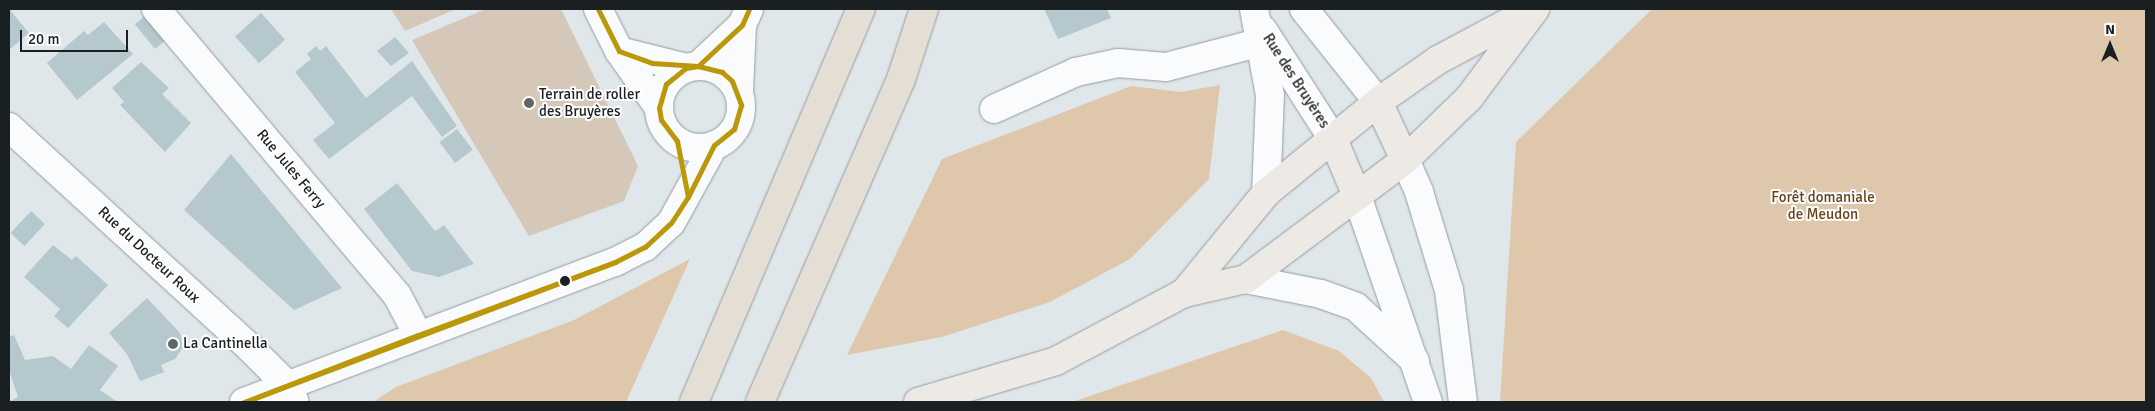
<!DOCTYPE html>
<meta charset="utf-8">
<style>
body{margin:0}
#map{position:relative;width:2155px;height:411px;overflow:hidden;background:#dfe7ea;font-family:Signika,sans-serif}
div>[style]{position:absolute}
[style*='--x']{left:calc(var(--x)*1px);top:calc(var(--y)*1px);width:calc(var(--w)*1px);rotate:calc(var(--a)*1deg)}
.green>*{inset:0;background:#d5c8b8}
.forest>*{inset:0;background:#dfc7ac}
.building>*{inset:0;background:#b4c8ce;transform-origin:0 0}
.roads{filter:drop-shadow(0 0 1px #969c9f) drop-shadow(0 0 1px #969c9f)}
.minor>*{height:28px;margin:-14px;padding:0 14px;transform-origin:14px;border-radius:14px;background:#fafbfc}
.minor>.ring{margin:-14px;padding:0;box-sizing:content-box;background:none;border:28px solid #fafbfc;border-radius:50%}
.major>*{height:28px;margin:-14px;padding:0 14px;transform-origin:14px;border-radius:14px;background:#ede9e4}
.highway>*{height:28px;margin:-14px;padding:0 14px;transform-origin:14px;border-radius:14px;background:#e5ded4}
.bus-1>*{height:5px;margin:-2.5px;padding:0 2.5px;transform-origin:2.5px;border-radius:2.5px;background:#ba980a}
.dots>*{width:14px;height:14px;translate:-50% -50%;box-sizing:border-box;border:2px solid #fff;border-radius:50%}
span{translate:-50% -50%;white-space:nowrap;text-align:center;line-height:1.15;-webkit-text-stroke:4px #fff;paint-order:stroke}
.street-label{font-size:15px;color:#1a1f21}
.poi-label{font-size:15px;color:#1a1f21}
.left{translate:0 -50%;text-align:left}
.park-label{font-size:15px;color:#65431b}
.frame{position:absolute;inset:0;border:10px solid #1a1f21;pointer-events:none}
.north{position:absolute;left:2085px;top:20px;width:50px;height:50px;-webkit-text-stroke:4px #fff;paint-order:stroke;rotate:0deg;font-size:14px;font-weight:700;line-height:20px;text-align:center;color:#1a1f21}
.north::after{content:'';display:block;margin:auto;width:18px;height:22px;background:#1a1f21;clip-path:polygon(50% 0,100% 100%,50% 72%,0 100%)}
.scale{position:absolute;left:20px;top:30px;width:108px;height:22px;box-sizing:border-box;border:2px solid #1a1f21;border-top:0;padding-left:6px;font-size:15px;line-height:18px;white-space:nowrap;color:#1a1f21;-webkit-text-stroke:4px #fff;paint-order:stroke}
</style>
<div id="map">
<div class="green">
<div style="clip-path:polygon(391px 9px,456px 9px,405px 31px)"></div>
<div style="clip-path:polygon(486px 9px,561px 9px,638px 166px,624px 201px,529px 236px,412px 40px)"></div>
</div>
<div class="forest">
<div style="clip-path:polygon(1652px 9px,2146px 9px,2146px 402px,1500px 402px,1516px 142px)"></div>
<div style="clip-path:polygon(1220px 85px,1209px 179px,1130px 259px,1050px 302px,942px 337px,847px 355px,942px 159px,1131px 86px,1181px 92px)"></div>
<div style="clip-path:polygon(690px 259px,626px 402px,373px 402px,396px 387px,574px 320px)"></div>
<div style="clip-path:polygon(1283px 330px,1339px 351px,1371px 378px,1384px 402px,1072px 402px)"></div>
</div>
<div class="building">
<div style="clip-path:polygon(9px 9px,29px 33px,9px 50px)"></div>
<div style="clip-path:polygon(1044px 9px,1107px 9px,1111px 18px,1058px 39px)"></div>
<div style="left:261px;top:13px;width:36px;height:35px;rotate:48deg"></div>
<div style="left:145px;top:16px;width:32px;height:13px;rotate:51deg"></div>
<div style="clip-path:polygon(104px 22px,133px 54px,77px 100px,47px 63px,84px 31px,88px 35px)"></div>
<div style="clip-path:polygon(395px 37px,409px 53px,391px 66px,377px 51px)"></div>
<div style="clip-path:polygon(316px 46px,320px 51px,326px 46px,366px 98px,412px 61px,457px 126px,442px 137px,412px 96px,329px 159px,313px 140px,335px 123px,295px 72px,311px 59px,307px 54px)"></div>
<div style="clip-path:polygon(141px 62px,169px 88px,162px 94px,191px 123px,165px 152px,120px 105px,124px 102px,112px 88px)"></div>
<div style="left:457px;top:129px;width:26px;height:22px;rotate:53deg"></div>
<div style="clip-path:polygon(231px 154px,342px 288px,294px 310px,184px 210px)"></div>
<div style="clip-path:polygon(397px 183px,435px 231px,444px 225px,474px 264px,439px 277px,412px 271px,364px 209px)"></div>
<div style="left:31px;top:211px;width:19px;height:30px;rotate:43deg"></div>
<div style="clip-path:polygon(53px 245px,72px 260px,76px 256px,108px 285px,68px 328px,54px 316px,60px 309px,24px 277px)"></div>
<div style="clip-path:polygon(147px 298px,180px 333px,183px 347px,175px 359px,161px 365px,164px 372px,140px 381px,127px 354px,109px 333px)"></div>
<div style="clip-path:polygon(14px 335px,25px 360px,53px 356px,71px 369px,89px 345px,118px 366px,100px 390px,116px 401px,9px 402px,18px 397px,9px 370px,9px 337px)"></div>
</div>
<div class="roads">
<div class="minor">
<div style="--x:156;--y:9;--w:374;--a:49.9"></div>
<div style="--x:397;--y:295;--w:45;--a:62.3"></div>
<div style="--x:598;--y:9;--w:47;--a:63.4"></div>
<div style="--x:619;--y:51;--w:70;--a:54.9"></div>
<div style="--x:1254;--y:9;--w:87;--a:79.5"></div>
<div style="--x:1270;--y:95;--w:98;--a:92.3"></div>
<div style="--x:1304;--y:9;--w:119;--a:51.5"></div>
<div style="--x:1263;--y:30;--w:130;--a:57.3"></div>
<div style="--x:619;--y:51;--w:69;--a:14.2"></div>
<div style="--x:698;--y:66;--w:60;--a:-43"></div>
<div class="ring" style="left:659px;top:66px;width:54px;height:54px"></div>
<div style="--x:739;--y:91;--w:66;--a:-87.4"></div>
<div style="--x:742;--y:25;--w:17;--a:-66"></div>
<div style="--x:994;--y:109;--w:90;--a:-24.3"></div>
<div style="--x:1076;--y:72;--w:43;--a:-12.1"></div>
<div style="--x:1118;--y:63;--w:48;--a:4.8"></div>
<div style="--x:1166;--y:67;--w:99;--a:-14.6"></div>
<div style="--x:9;--y:127;--w:327;--a:42.5"></div>
<div style="--x:250;--y:348;--w:52;--a:45"></div>
<div style="--x:287;--y:385;--w:17;--a:65"></div>
<div style="--x:1405;--y:160;--w:35;--a:66"></div>
<div style="--x:1419;--y:192;--w:102;--a:73"></div>
<div style="--x:1449;--y:290;--w:113;--a:82.9"></div>
<div style="--x:1357;--y:196;--w:218;--a:71"></div>
<div style="--x:1246;--y:279;--w:76;--a:11.3"></div>
<div style="--x:1321;--y:294;--w:37;--a:20"></div>
<div style="--x:1356;--y:307;--w:80;--a:42.5"></div>
<div style="--x:244;--y:402;--w:397;--a:-20.7"></div>
<div style="--x:615;--y:262;--w:34;--a:-27"></div>
<div style="--x:645;--y:247;--w:35;--a:-43"></div>
<div style="--x:671;--y:223;--w:89;--a:-61.1"></div>
</div>
<div class="major">
<div style="--x:1378;--y:102;--w:64;--a:65"></div>
<div style="--x:1333;--y:139;--w:62;--a:67.2"></div>
<div style="--x:1184;--y:293;--w:129;--a:-50.6"></div>
<div style="--x:1266;--y:193;--w:144;--a:-39.1"></div>
<div style="--x:1378;--y:102;--w:73;--a:-35"></div>
<div style="--x:1438;--y:60;--w:102;--a:-28.1"></div>
<div style="--x:918;--y:402;--w:144;--a:-16.5"></div>
<div style="--x:1056;--y:361;--w:145;--a:-28"></div>
<div style="--x:1184;--y:293;--w:64;--a:-12.7"></div>
<div style="--x:1246;--y:279;--w:199;--a:-36.8"></div>
<div style="--x:1405;--y:160;--w:89;--a:-44.1"></div>
<div style="--x:1469;--y:98;--w:111;--a:-53.4"></div>
</div>
<div class="highway">
<div style="--x:694;--y:402;--w:427;--a:-67"></div>
<div style="--x:760;--y:402;--w:352;--a:-66.4"></div>
<div style="--x:901;--y:79;--w:74;--a:-71.8"></div>
</div>
</div>
<div class="bus-1">
<div style="--x:598;--y:9;--w:47;--a:63.4"></div>
<div style="--x:619;--y:51;--w:35;--a:20"></div>
<div style="--x:652;--y:63;--w:46;--a:3.7"></div>
<div style="--x:698;--y:66;--w:60;--a:-43"></div>
<div style="--x:742;--y:25;--w:17;--a:-66"></div>
<div style="--x:698;--y:66;--w:25;--a:14"></div>
<div style="--x:722;--y:72;--w:13;--a:42"></div>
<div style="--x:732;--y:81;--w:26;--a:69"></div>
<div style="--x:741;--y:105;--w:25;--a:106"></div>
<div style="--x:734;--y:129;--w:26;--a:141"></div>
<div style="--x:714;--y:145;--w:58;--a:116.6"></div>
<div style="--x:688;--y:197;--w:57;--a:-101.1"></div>
<div style="--x:677;--y:141;--w:26;--a:-127"></div>
<div style="--x:661;--y:120;--w:12;--a:-99"></div>
<div style="--x:659;--y:108;--w:25;--a:-74"></div>
<div style="--x:666;--y:84;--w:26;--a:-39"></div>
<div style="--x:686;--y:68;--w:12;--a:-9"></div>
<div style="--x:615;--y:262;--w:397;--a:159.3"></div>
<div style="--x:244;--y:402;--w:186;--a:-21.1"></div>
<div style="--x:418;--y:335;--w:210;--a:-20.3"></div>
<div style="--x:615;--y:262;--w:34;--a:-27"></div>
<div style="--x:645;--y:247;--w:35;--a:-43"></div>
<div style="--x:671;--y:223;--w:31;--a:-57"></div>
</div>
<div class="dots">
<div style="left:529px;top:103px;background:#5f6567"></div>
<div style="left:565px;top:281px;background:#1a1f21"></div>
<div style="left:173px;top:344px;background:#5f6567"></div>
</div>
<div class="street-label">
<span style="left:1296px;top:81px;rotate:57deg">Rue des Bruyères</span>
<span style="left:291px;top:169px;rotate:50deg">Rue Jules Ferry</span>
<span style="left:149px;top:255px;rotate:43deg">Rue du Docteur Roux</span>
</div>
<div class="poi-label">
<span class="left" style="left:539px;top:103px">Terrain de roller<br>des Bruyères</span>
<span class="left" style="left:183px;top:344px">La Cantinella</span>
</div>
<div class="park-label">
<span style="left:1823px;top:206px">Forêt domaniale<br>de Meudon</span>
</div>
<div class="frame"></div>
<div class="north">N</div>
<div class="scale">20 m</div>
</div>
